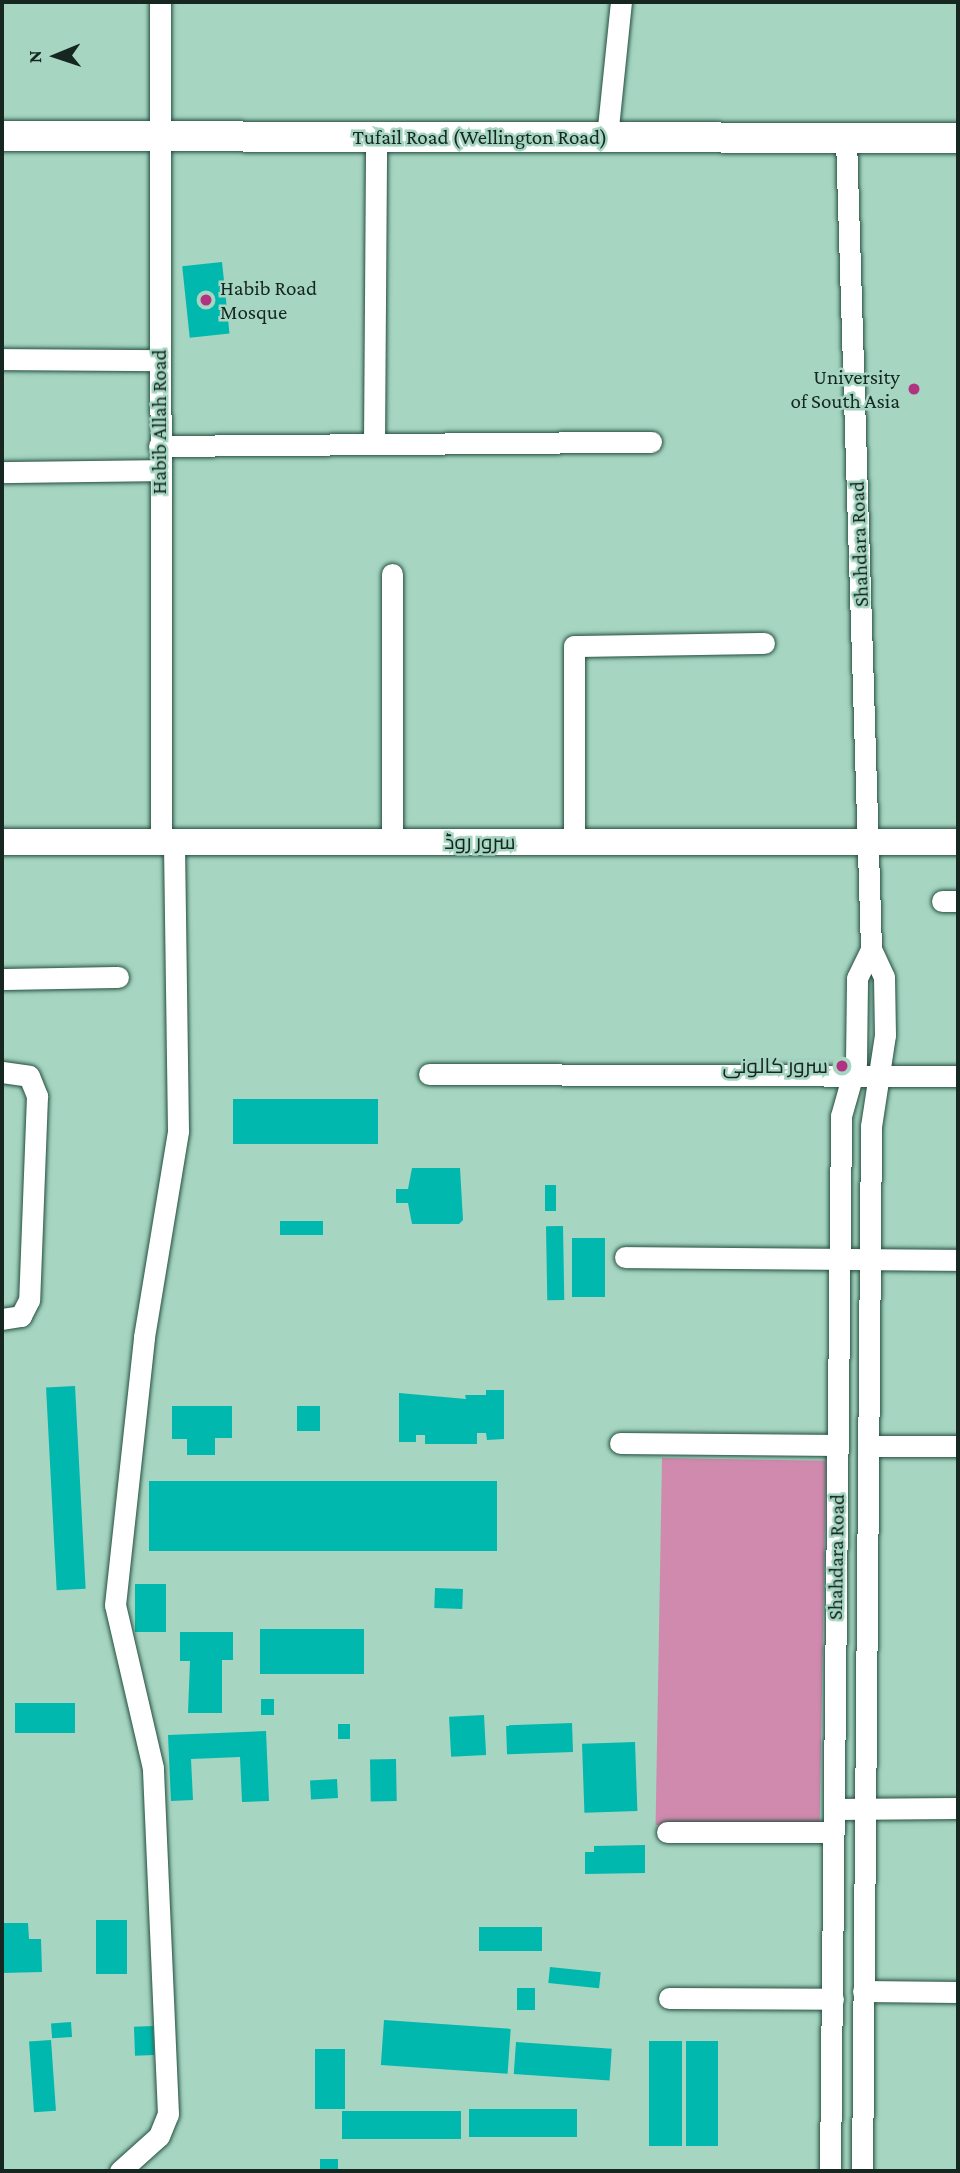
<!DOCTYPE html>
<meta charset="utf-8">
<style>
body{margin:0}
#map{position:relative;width:960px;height:2173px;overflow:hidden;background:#a6d5c1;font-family:"Crimson Pro",Cairo,serif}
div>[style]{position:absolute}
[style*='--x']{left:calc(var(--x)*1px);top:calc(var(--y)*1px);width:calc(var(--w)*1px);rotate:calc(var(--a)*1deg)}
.green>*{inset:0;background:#d08aae;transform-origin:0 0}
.building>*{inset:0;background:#00b8ad;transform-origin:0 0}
.roads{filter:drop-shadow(0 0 2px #244f40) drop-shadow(0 0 2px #244f40)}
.minor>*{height:21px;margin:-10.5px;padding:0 10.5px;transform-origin:10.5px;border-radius:10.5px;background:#fff}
.tertiary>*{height:26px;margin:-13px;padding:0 13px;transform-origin:13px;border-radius:13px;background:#fff}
.secondary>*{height:30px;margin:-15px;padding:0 15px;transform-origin:15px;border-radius:15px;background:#fff}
.dots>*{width:19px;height:19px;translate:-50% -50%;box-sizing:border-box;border:4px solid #a6d5c1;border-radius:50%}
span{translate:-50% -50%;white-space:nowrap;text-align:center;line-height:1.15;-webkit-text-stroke:5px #a6d5c1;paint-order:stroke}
.street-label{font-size:21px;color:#152720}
.poi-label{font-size:21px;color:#152720}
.left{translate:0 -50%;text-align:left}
.right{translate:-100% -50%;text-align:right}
.frame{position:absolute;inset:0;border:4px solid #152720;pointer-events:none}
.north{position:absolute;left:21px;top:21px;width:70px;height:70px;-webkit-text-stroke:5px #a6d5c1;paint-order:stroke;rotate:268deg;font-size:19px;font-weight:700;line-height:28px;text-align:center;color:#152720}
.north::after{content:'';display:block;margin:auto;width:24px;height:32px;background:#152720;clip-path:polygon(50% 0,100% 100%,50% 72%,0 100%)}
</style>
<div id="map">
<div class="green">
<div style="left:662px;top:1458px;width:164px;height:367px;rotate:1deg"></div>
</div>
<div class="building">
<div style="left:222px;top:262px;width:72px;height:40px;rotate:84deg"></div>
<div style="left:233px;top:1099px;width:145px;height:45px"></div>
<div style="clip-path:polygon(412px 1168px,460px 1168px,463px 1220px,459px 1224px,412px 1224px,408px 1203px,396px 1203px,396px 1189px,408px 1189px)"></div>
<div style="left:545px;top:1185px;width:11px;height:26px"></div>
<div style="left:280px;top:1221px;width:43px;height:14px"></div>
<div style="left:563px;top:1226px;width:74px;height:17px;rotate:89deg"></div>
<div style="left:572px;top:1238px;width:33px;height:59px"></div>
<div style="left:75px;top:1386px;width:203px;height:29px;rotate:87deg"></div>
<div style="clip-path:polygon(486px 1390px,504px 1390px,504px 1439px,487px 1440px,486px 1433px,477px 1433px,477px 1444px,425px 1444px,425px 1435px,416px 1435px,416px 1442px,399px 1442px,399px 1393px,466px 1399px,465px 1395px,486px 1395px)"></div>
<div style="clip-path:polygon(172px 1406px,232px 1406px,232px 1438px,215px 1438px,215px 1455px,187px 1455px,187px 1439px,172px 1439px)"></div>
<div style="left:297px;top:1406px;width:23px;height:25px"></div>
<div style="left:149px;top:1481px;width:348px;height:70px"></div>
<div style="left:135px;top:1584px;width:31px;height:48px"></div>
<div style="left:435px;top:1588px;width:28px;height:20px;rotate:2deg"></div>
<div style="left:260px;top:1629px;width:104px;height:45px"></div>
<div style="clip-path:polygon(180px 1632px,233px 1632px,233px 1660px,222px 1660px,222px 1713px,188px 1713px,190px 1661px,180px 1661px)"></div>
<div style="left:274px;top:1699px;width:16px;height:13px;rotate:90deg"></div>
<div style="left:75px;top:1703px;width:30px;height:60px;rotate:90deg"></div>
<div style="left:484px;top:1715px;width:40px;height:35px;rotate:87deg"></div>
<div style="left:572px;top:1723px;width:29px;height:66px;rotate:88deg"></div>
<div style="left:350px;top:1724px;width:15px;height:12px;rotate:90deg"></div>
<div style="clip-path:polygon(266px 1731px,269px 1801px,242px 1802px,240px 1757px,191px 1759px,193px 1800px,171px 1801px,168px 1735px)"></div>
<div style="left:635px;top:1742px;width:69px;height:53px;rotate:88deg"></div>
<div style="left:396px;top:1759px;width:42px;height:26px;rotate:89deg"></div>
<div style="left:337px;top:1779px;width:19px;height:27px;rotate:87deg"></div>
<div style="clip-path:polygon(645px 1845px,645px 1873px,585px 1874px,585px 1852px,594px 1852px,594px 1846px)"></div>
<div style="left:96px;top:1920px;width:31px;height:54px"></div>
<div style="clip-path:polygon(2px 1923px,28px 1923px,29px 1939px,41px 1939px,42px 1972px,2px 1973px)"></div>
<div style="left:542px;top:1927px;width:24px;height:63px;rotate:90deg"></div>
<div style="left:550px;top:1967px;width:51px;height:16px;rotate:6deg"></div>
<div style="left:517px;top:1988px;width:18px;height:22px"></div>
<div style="left:384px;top:2020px;width:127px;height:45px;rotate:4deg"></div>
<div style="left:71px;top:2022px;width:15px;height:20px;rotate:86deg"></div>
<div style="left:153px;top:2026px;width:29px;height:19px;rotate:88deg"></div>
<div style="left:51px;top:2040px;width:71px;height:22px;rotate:86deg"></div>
<div style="left:649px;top:2041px;width:33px;height:105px"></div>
<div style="left:686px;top:2041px;width:32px;height:105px"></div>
<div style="left:516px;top:2042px;width:96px;height:32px;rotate:4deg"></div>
<div style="left:315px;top:2049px;width:30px;height:60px"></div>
<div style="left:577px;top:2109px;width:28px;height:108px;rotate:90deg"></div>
<div style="left:342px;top:2111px;width:119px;height:28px"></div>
<div style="left:320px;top:2159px;width:18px;height:12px"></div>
</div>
<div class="roads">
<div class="minor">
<div style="--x:160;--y:2;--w:840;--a:89.93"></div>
<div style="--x:607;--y:137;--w:136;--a:-84.1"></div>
<div style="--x:846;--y:139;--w:810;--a:88.23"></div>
<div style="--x:871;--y:949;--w:31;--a:65"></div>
<div style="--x:884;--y:977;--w:58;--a:89"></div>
<div style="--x:885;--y:1035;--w:92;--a:98.7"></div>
<div style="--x:871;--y:1126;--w:1045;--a:90.49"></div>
<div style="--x:2;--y:359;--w:156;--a:0.4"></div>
<div style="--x:374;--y:444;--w:307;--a:-89.6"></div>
<div style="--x:159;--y:446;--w:492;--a:-0.5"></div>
<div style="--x:2;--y:472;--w:156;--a:-0.7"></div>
<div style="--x:392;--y:842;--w:268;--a:-90"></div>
<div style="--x:574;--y:843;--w:197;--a:-90"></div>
<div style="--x:574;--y:646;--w:190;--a:-0.9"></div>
<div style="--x:942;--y:901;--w:16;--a:0"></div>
<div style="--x:2;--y:979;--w:116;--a:-1"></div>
<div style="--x:2;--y:1072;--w:27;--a:8"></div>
<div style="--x:29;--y:1076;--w:22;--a:68"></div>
<div style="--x:37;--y:1096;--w:204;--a:92.2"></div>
<div style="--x:29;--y:1300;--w:18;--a:117"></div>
<div style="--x:21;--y:1316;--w:19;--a:171"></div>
<div style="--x:429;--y:1074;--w:529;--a:0.22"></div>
<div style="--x:625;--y:1257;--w:333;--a:0.5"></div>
<div style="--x:620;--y:1443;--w:218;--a:0.5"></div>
<div style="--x:869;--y:1446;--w:89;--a:0"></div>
<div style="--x:834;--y:1809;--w:124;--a:-0.5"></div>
<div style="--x:667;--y:1832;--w:166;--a:0"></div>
<div style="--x:863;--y:1991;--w:95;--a:0.6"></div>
<div style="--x:669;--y:1998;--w:164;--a:0.3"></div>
<div style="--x:120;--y:2171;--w:52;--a:-41.9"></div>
<div style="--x:159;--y:2136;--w:24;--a:-68"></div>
<div style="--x:168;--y:2114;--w:346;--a:-92.5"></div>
<div style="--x:153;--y:1768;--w:167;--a:-103.1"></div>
<div style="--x:115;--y:1605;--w:270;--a:-83.8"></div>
<div style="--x:144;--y:1337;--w:209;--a:-80.6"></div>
<div style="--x:178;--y:1131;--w:289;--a:-90.8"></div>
<div style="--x:830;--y:2171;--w:1055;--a:-89.4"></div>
<div style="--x:841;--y:1116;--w:55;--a:-74.2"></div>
<div style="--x:856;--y:1063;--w:85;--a:-89.3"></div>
<div style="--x:857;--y:978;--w:32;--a:-64"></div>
</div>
<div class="tertiary">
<div style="--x:2;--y:842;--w:956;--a:0"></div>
</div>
<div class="secondary">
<div style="--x:2;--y:136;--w:956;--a:0.12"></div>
</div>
</div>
<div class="dots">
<div style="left:206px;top:300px;background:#b13280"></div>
<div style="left:914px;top:389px;background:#b13280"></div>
<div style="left:842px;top:1066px;background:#b13280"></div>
</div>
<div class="street-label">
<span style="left:480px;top:137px">Tufail Road (Wellington Road)</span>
<span style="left:159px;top:422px;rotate:-90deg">Habib Allah Road</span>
<span style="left:859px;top:544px;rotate:-92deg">Shahdara Road</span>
<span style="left:480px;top:842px">سرور روڈ</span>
<span style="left:836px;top:1557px;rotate:-89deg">Shahdara Road</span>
</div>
<div class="poi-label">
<span class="left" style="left:220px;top:300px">Habib Road<br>Mosque</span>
<span class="right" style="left:900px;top:389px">University<br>of South Asia</span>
<span class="right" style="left:828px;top:1066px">سرور کالونی</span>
</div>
<div class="frame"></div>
<div class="north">N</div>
</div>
